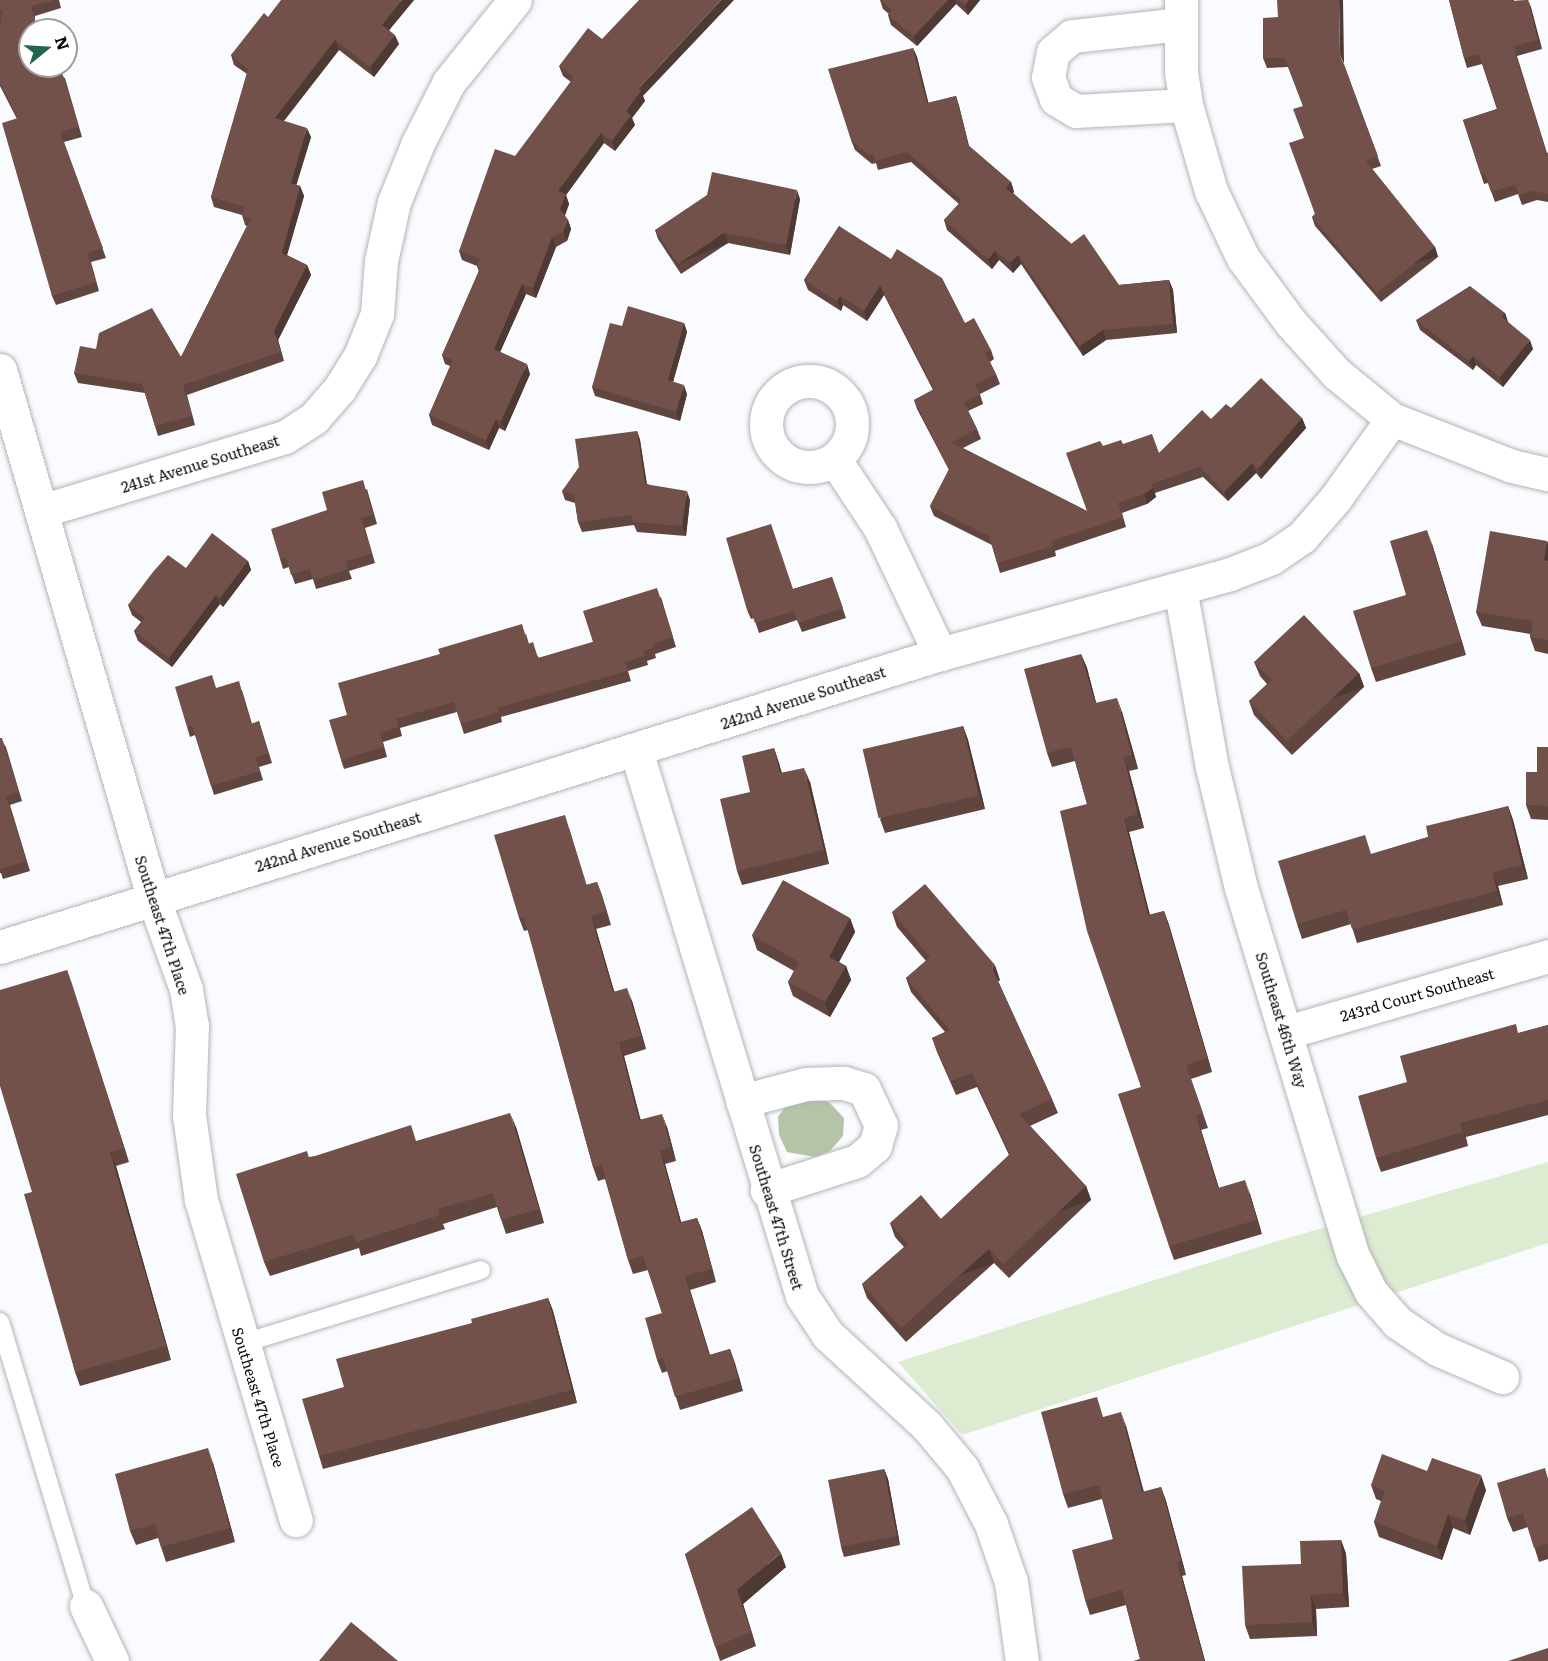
<!DOCTYPE html>
<style>
body{margin:0}
#map{position:relative;width:1548px;height:1661px;overflow:hidden;background:#fafbff;font-family:Literata,serif}
div>[style]{position:absolute}
[style*='--x']{left:calc(var(--x)*1px);top:calc(var(--y)*1px);width:calc(var(--w)*1px);rotate:calc(var(--a)*1deg)}
.green>*{inset:0;background:#ddebd1}
.forest>*{inset:0;background:#b5c4a7}
.roads{filter:drop-shadow(0 0 2px #b3b4b7) drop-shadow(0 0 2px #b3b4b7)}
.service>*{height:18px;margin:-9px;padding:0 9px;transform-origin:9px;border-radius:9px;background:#fff}
.minor>*{height:33px;margin:-16.5px;padding:0 16.5px;transform-origin:16.5px;border-radius:16.5px;background:#fff}
.minor>.ring{margin:-16.5px;padding:0;box-sizing:content-box;background:none;border:33px solid #fff;border-radius:50%}
.wall>*{inset:0;background:#61463f}
.shaded-wall>*{inset:0;background:#4f3933;transform-origin:0 0}
.building>*{inset:0;background:#715149;transform-origin:0 0}
span{translate:-50% -50%;white-space:nowrap;text-align:center;line-height:1.15;-webkit-text-stroke:6px #fff;paint-order:stroke}
.street-label{font-size:15px;color:#0b0b0c}
.north{position:absolute;left:18px;top:18px;width:60px;height:60px;box-sizing:border-box;background:#fff;border:2px solid #9d9d9e;border-radius:50%;rotate:72deg;font-size:16px;font-weight:700;line-height:24px;text-align:center;color:#0b0b0c}
.north::after{content:'';display:block;margin:auto;width:21px;height:27px;background:#246452;clip-path:polygon(50% 0,100% 100%,50% 72%,0 100%)}
</style>
<div id="map">
<div class="green">
<div style="clip-path:polygon(1548px 1162px,1548px 1243px,962px 1435px,898px 1362px,1274px 1242px)"></div>
</div>
<div class="forest">
<div style="clip-path:polygon(809px 1098px,829px 1102px,844px 1118px,843px 1136px,830px 1151px,815px 1157px,787px 1152px,779px 1135px,778px 1117px,785px 1107px)"></div>
</div>
<div class="roads">
<div class="service">
<div style="--x:0;--y:1322;--w:297;--a:73.2"></div>
<div style="--x:244;--y:1343;--w:248;--a:-17.1"></div>
</div>
<div class="minor">
<div style="--x:1181;--y:0;--w:72;--a:90"></div>
<div style="--x:1181;--y:72;--w:33;--a:81"></div>
<div style="--x:1186;--y:105;--w:90;--a:73.8"></div>
<div style="--x:1211;--y:191;--w:74;--a:64.5"></div>
<div style="--x:1243;--y:258;--w:81;--a:53.6"></div>
<div style="--x:1291;--y:323;--w:69;--a:48"></div>
<div style="--x:1337;--y:374;--w:71;--a:39.3"></div>
<div style="--x:1392;--y:419;--w:129;--a:21.4"></div>
<div style="--x:1512;--y:466;--w:37;--a:13"></div>
<div style="--x:1181;--y:24;--w:110;--a:173.7"></div>
<div style="--x:1072;--y:36;--w:25;--a:140"></div>
<div style="--x:1053;--y:52;--w:25;--a:101"></div>
<div style="--x:1048;--y:77;--w:23;--a:70"></div>
<div style="--x:1056;--y:99;--w:23;--a:31"></div>
<div style="--x:1076;--y:111;--w:110;--a:-3.1"></div>
<div style="--x:0;--y:370;--w:549;--a:73.81"></div>
<div style="--x:153;--y:897;--w:98;--a:70.3"></div>
<div style="--x:186;--y:989;--w:36;--a:81"></div>
<div style="--x:192;--y:1025;--w:90;--a:91.9"></div>
<div style="--x:189;--y:1115;--w:86;--a:82"></div>
<div style="--x:201;--y:1200;--w:334;--a:73.5"></div>
<div class="ring" style="left:766px;top:381px;width:53px;height:53px"></div>
<div style="--x:835;--y:460;--w:82;--a:56.5"></div>
<div style="--x:880;--y:528;--w:140;--a:64.5"></div>
<div style="--x:41;--y:511;--w:255;--a:-16.9"></div>
<div style="--x:285;--y:437;--w:35;--a:-33"></div>
<div style="--x:314;--y:418;--w:40;--a:-49"></div>
<div style="--x:340;--y:388;--w:38;--a:-58"></div>
<div style="--x:360;--y:356;--w:45;--a:-68"></div>
<div style="--x:377;--y:314;--w:53;--a:-85.7"></div>
<div style="--x:381;--y:261;--w:60;--a:-77.6"></div>
<div style="--x:394;--y:202;--w:64;--a:-67.9"></div>
<div style="--x:418;--y:143;--w:68;--a:-63.1"></div>
<div style="--x:449;--y:82;--w:105;--a:-51.2"></div>
<div style="--x:1180;--y:588;--w:182;--a:79.9"></div>
<div style="--x:1212;--y:767;--w:124;--a:76.5"></div>
<div style="--x:1241;--y:888;--w:385;--a:73.1"></div>
<div style="--x:1353;--y:1256;--w:40;--a:63.4"></div>
<div style="--x:1371;--y:1292;--w:40;--a:49"></div>
<div style="--x:1397;--y:1322;--w:48;--a:34"></div>
<div style="--x:1437;--y:1349;--w:71;--a:23.3"></div>
<div style="--x:636;--y:750;--w:571;--a:73.09"></div>
<div style="--x:802;--y:1296;--w:47;--a:56.3"></div>
<div style="--x:828;--y:1335;--w:134;--a:42.6"></div>
<div style="--x:927;--y:1426;--w:55;--a:50.2"></div>
<div style="--x:962;--y:1468;--w:63;--a:62.6"></div>
<div style="--x:991;--y:1524;--w:61;--a:71"></div>
<div style="--x:1011;--y:1582;--w:80;--a:82.1"></div>
<div style="--x:0;--y:947;--w:985;--a:-17.31"></div>
<div style="--x:940;--y:654;--w:301;--a:-15.4"></div>
<div style="--x:1230;--y:574;--w:44;--a:-21.3"></div>
<div style="--x:1271;--y:558;--w:37;--a:-34"></div>
<div style="--x:1302;--y:537;--w:50;--a:-49"></div>
<div style="--x:1335;--y:499;--w:98;--a:-54.5"></div>
<div style="--x:1287;--y:1032;--w:272;--a:-16.2"></div>
<div style="--x:742;--y:1101;--w:66;--a:-14.9"></div>
<div style="--x:806;--y:1084;--w:38;--a:-2"></div>
<div style="--x:844;--y:1083;--w:21;--a:17"></div>
<div style="--x:864;--y:1089;--w:40;--a:65"></div>
<div style="--x:881;--y:1125;--w:22;--a:106"></div>
<div style="--x:875;--y:1146;--w:23;--a:140"></div>
<div style="--x:857;--y:1161;--w:95;--a:162.1"></div>
<div style="--x:86;--y:1606;--w:61;--a:64.7"></div>
</div>
</div>
<div class="wall">
<div style="clip-path:polygon(0 0,59px 0,61px 8px,35px 16px,30px 66px,50px 66px,51px 72px,65px 78px,82px 137px,64px 142px,106px 258px,91px 262px,99px 291px,56px 305px,52px 296px,17px 119px,0 86px)"></div>
<div style="clip-path:polygon(414px 0,389px 30px,399px 44px,374px 77px,339px 50px,284px 121px,311px 137px,296px 185px,300px 186px,304px 196px,287px 255px,307px 265px,311px 275px,278px 340px,284px 361px,187px 395px,195px 425px,158px 436px,145px 393px,78px 383px,74px 373px,96px 349px,181px 357px,247px 226px,245px 225px,242px 215px,214px 207px,211px 197px,247px 74px,234px 65px,231px 55px,268px 17px)"></div>
<div style="clip-path:polygon(880px 0,980px 0,968px 15px,956px 4px,917px 46px,891px 25px,888px 15px,889px 14px,883px 9px)"></div>
<div style="clip-path:polygon(1449px 0,1514px 0,1514px 1px,1528px 0,1542px 49px,1517px 56px,1547px 153px,1548px 153px,1548px 202px,1537px 200px,1522px 205px,1518px 194px,1495px 202px,1488px 183px,1484px 184px,1463px 120px,1497px 109px,1482px 64px,1467px 68px,1464px 58px)"></div>
<div style="clip-path:polygon(1278px 17px,1344px 64px,1381px 166px,1372px 169px,1435px 247px,1438px 257px,1381px 302px,1315px 226px,1312px 217px,1315px 214px,1304px 138px,1303px 106px,1288px 67px,1267px 68px,1263px 58px)"></div>
<div style="clip-path:polygon(913px 48px,917px 57px,928px 103px,956px 96px,959px 106px,969px 146px,1011px 182px,1014px 192px,1013px 193px,1119px 285px,1169px 280px,1173px 290px,1177px 333px,1106px 340px,1083px 356px,1021px 264px,1013px 273px,999px 260px,992px 269px,947px 230px,944px 220px,959px 204px,911px 162px,878px 170px,876px 163px,872px 164px,855px 150px,851px 140px)"></div>
<div style="clip-path:polygon(559px 66px,643px 96px,645px 101px,632px 118px,635px 125px,615px 151px,604px 143px,566px 195px,569px 204px,565px 216px,568px 220px,571px 229px,567px 241px,556px 247px,536px 298px,526px 294px,500px 352px,530px 374px,505px 431px,499px 428px,489px 450px,432px 425px,429px 415px,450px 366px,445px 364px,442px 355px,479px 272px,477px 266px,462px 260px,459px 251px,571px 82px,563px 76px)"></div>
<div style="clip-path:polygon(800px 199px,790px 255px,728px 243px,681px 274px,658px 239px,655px 230px)"></div>
<div style="clip-path:polygon(839px 226px,965px 323px,991px 350px,994px 359px,990px 362px,996px 374px,1000px 384px,980px 394px,983px 404px,968px 411px,977px 429px,981px 439px,963px 448px,1087px 511px,1103px 446px,1123px 444px,1159px 453px,1211px 419px,1231px 408px,1302px 418px,1306px 428px,1261px 479px,1256px 473px,1228px 501px,1203px 477px,1155px 493px,1156px 497px,1147px 504px,1122px 513px,1126px 527px,1055px 551px,1056px 556px,1000px 573px,992px 545px,934px 516px,930px 506px,949px 470px,917px 409px,914px 400px,933px 390px,884px 295px,867px 321px,843px 305px,841px 311px,808px 290px,804px 280px)"></div>
<div style="clip-path:polygon(1505px 313px,1508px 322px,1533px 349px,1503px 387px,1476px 365px,1473px 370px,1420px 330px,1416px 320px)"></div>
<div style="clip-path:polygon(684px 323px,687px 332px,673px 382px,687px 394px,680px 421px,595px 396px,592px 387px,622px 326px)"></div>
<div style="clip-path:polygon(637px 431px,640px 440px,647px 484px,690px 500px,686px 536px,637px 532px,634px 525px,582px 532px,578px 522px,575px 503px,565px 500px,562px 491px)"></div>
<div style="clip-path:polygon(367px 489px,377px 524px,365px 528px,375px 563px,349px 571px,352px 579px,316px 589px,313px 579px,295px 584px,289px 567px,283px 569px,280px 559px,327px 510px)"></div>
<div style="clip-path:polygon(1547px 541px,1548px 544px,1548px 654px,1535px 651px,1530px 637px,1530px 634px,1482px 626px,1476px 612px)"></div>
<div style="clip-path:polygon(1432px 544px,1466px 655px,1376px 682px,1371px 668px,1406px 595px)"></div>
<div style="clip-path:polygon(248px 561px,251px 570px,223px 607px,220px 604px,172px 667px,138px 641px,134px 631px,141px 622px,132px 615px,128px 605px,186px 568px)"></div>
<div style="clip-path:polygon(832px 577px,846px 618px,802px 632px,797px 620px,759px 633px,754px 618px,751px 619px,747px 610px,793px 589px)"></div>
<div style="clip-path:polygon(661px 597px,676px 647px,655px 654px,656px 658px,647px 661px,648px 665px,628px 671px,631px 681px,501px 717px,502px 722px,464px 734px,457px 712px,400px 728px,402px 736px,383px 742px,387px 757px,344px 769px,341px 760px,347px 715px,526px 634px,529px 644px,539px 658px,593px 642px)"></div>
<div style="clip-path:polygon(1081px 654px,1087px 668px,1096px 703px,1122px 712px,1138px 769px,1129px 771px,1144px 828px,1129px 832px,1150px 915px,1164px 911px,1169px 925px,1212px 1072px,1191px 1079px,1208px 1128px,1201px 1130px,1219px 1188px,1250px 1194px,1262px 1234px,1174px 1260px,1169px 1246px,1141px 1087px,1087px 804px,1075px 761px,1052px 767px,1047px 753px)"></div>
<div style="clip-path:polygon(1254px 662px,1359px 673px,1364px 687px,1292px 755px,1254px 715px,1249px 701px,1267px 684px,1260px 676px)"></div>
<div style="clip-path:polygon(217px 688px,242px 690px,252px 724px,259px 721px,272px 763px,259px 767px,263px 780px,214px 795px,195px 735px,190px 737px,187px 727px)"></div>
<div style="clip-path:polygon(963px 726px,968px 740px,985px 809px,885px 833px,880px 819px)"></div>
<div style="clip-path:polygon(0 738px,6px 747px,22px 801px,10px 805px,30px 871px,3px 879px,1px 873px,0 873px)"></div>
<div style="clip-path:polygon(1548px 747px,1548px 820px,1531px 819px,1526px 805px,1537px 772px)"></div>
<div style="clip-path:polygon(774px 748px,782px 773px,810px 782px,829px 864px,742px 885px,737px 871px,750px 792px)"></div>
<div style="clip-path:polygon(1508px 806px,1513px 820px,1528px 879px,1498px 886px,1503px 905px,1357px 943px,1351px 924px,1302px 939px,1297px 924px,1372px 854px,1428px 837px)"></div>
<div style="clip-path:polygon(569px 828px,586px 885px,597px 882px,611px 925px,596px 929px,614px 991px,632px 1001px,646px 1049px,624px 1056px,640px 1119px,667px 1127px,676px 1161px,665px 1164px,681px 1222px,697px 1218px,702px 1231px,716px 1282px,690px 1290px,710px 1355px,730px 1349px,743px 1391px,680px 1410px,668px 1371px,662px 1373px,657px 1360px,662px 1313px,648px 1270px,633px 1274px,628px 1260px,605px 1179px,598px 1181px,593px 1167px,528px 930px,524px 931px,519px 918px)"></div>
<div style="clip-path:polygon(892px 912px,1000px 980px,998px 981px,1052px 1099px,1058px 1113px,1030px 1126px,1086px 1186px,1091px 1200px,1009px 1278px,994px 1263px,906px 1342px,867px 1298px,862px 1284px,904px 1247px,895px 1237px,890px 1223px,941px 1219px,1009px 1155px,977px 1087px,956px 1095px,937px 1052px,932px 1038px,945px 1032px,911px 992px,906px 978px,926px 961px,897px 927px)"></div>
<div style="clip-path:polygon(850px 918px,855px 932px,839px 962px,846px 966px,851px 980px,830px 1017px,793px 996px,788px 982px,794px 971px,757px 950px,752px 935px)"></div>
<div style="clip-path:polygon(67px 970px,129px 1162px,116px 1166px,171px 1360px,80px 1386px,75px 1372px,32px 1192px)"></div>
<div style="clip-path:polygon(1548px 1025px,1548px 1115px,1466px 1137px,1468px 1146px,1381px 1172px,1376px 1158px,1407px 1082px,1519px 1033px)"></div>
<div style="clip-path:polygon(516px 1127px,544px 1223px,506px 1234px,497px 1207px,443px 1224px,445px 1229px,361px 1256px,359px 1248px,270px 1276px,264px 1262px,309px 1157px,417px 1141px)"></div>
<div style="clip-path:polygon(548px 1298px,553px 1311px,577px 1403px,323px 1469px,319px 1456px,344px 1387px,472px 1323px)"></div>
<div style="clip-path:polygon(1104px 1417px,1126px 1426px,1144px 1492px,1161px 1487px,1166px 1501px,1186px 1575px,1182px 1576px,1205px 1661px,1134px 1661px,1140px 1659px,1126px 1605px,1090px 1615px,1085px 1600px,1113px 1539px,1102px 1499px,1068px 1508px,1063px 1494px)"></div>
<div style="clip-path:polygon(213px 1463px,235px 1542px,166px 1562px,158px 1538px,136px 1545px,130px 1531px)"></div>
<div style="clip-path:polygon(884px 1469px,888px 1479px,900px 1545px,844px 1557px,841px 1547px)"></div>
<div style="clip-path:polygon(1427px 1471px,1486px 1490px,1470px 1535px,1453px 1528px,1442px 1560px,1379px 1537px,1374px 1522px,1381px 1501px,1376px 1499px,1371px 1485px)"></div>
<div style="clip-path:polygon(1548px 1477px,1548px 1559px,1539px 1562px,1528px 1527px,1513px 1532px,1507px 1518px)"></div>
<div style="clip-path:polygon(1341px 1540px,1346px 1554px,1349px 1607px,1316px 1609px,1317px 1636px,1250px 1639px,1245px 1625px,1301px 1564px)"></div>
<div style="clip-path:polygon(685px 1554px,786px 1567px,743px 1604px,756px 1646px,720px 1661px)"></div>
</div>
<div class="shaded-wall">
<div style="clip-path:polygon(402px 0,414px 0,386px 34px,382px 25px)"></div>
<div style="clip-path:polygon(721px 0,734px 0,643px 96px,645px 101px,632px 118px,635px 125px,615px 151px,612px 141px,638px 89px)"></div>
<div style="clip-path:polygon(948px 0,955px 0,956px 4px,917px 46px,914px 36px)"></div>
<div style="clip-path:polygon(969px 0,980px 0,968px 15px,965px 5px)"></div>
<div style="clip-path:polygon(1339px 0,1343px 0,1344px 64px,1340px 55px)"></div>
<div style="clip-path:polygon(1528px 0,1531px 7px,1542px 49px,1538px 40px)"></div>
<div style="clip-path:polygon(395px 35px,399px 44px,374px 77px,370px 67px)"></div>
<div style="clip-path:polygon(335px 40px,339px 50px,278px 128px,275px 118px)"></div>
<div style="clip-path:polygon(913px 48px,917px 57px,931px 113px,927px 103px)"></div>
<div style="clip-path:polygon(956px 96px,959px 106px,971px 155px,968px 145px)"></div>
<div style="clip-path:polygon(307px 128px,311px 137px,294px 193px,291px 183px)"></div>
<div style="clip-path:polygon(601px 133px,604px 143px,566px 195px,569px 204px,563px 219px,560px 209px,558px 191px)"></div>
<div style="clip-path:polygon(1011px 182px,1014px 192px,1009px 197px,1006px 188px)"></div>
<div style="clip-path:polygon(300px 186px,304px 196px,285px 262px,282px 253px)"></div>
<div style="clip-path:polygon(797px 190px,800px 199px,790px 255px,786px 245px)"></div>
<div style="clip-path:polygon(568px 220px,571px 229px,567px 241px,563px 232px)"></div>
<div style="left:724px;top:233px;width:11px;height:55px;rotate:68deg"></div>
<div style="clip-path:polygon(552px 237px,556px 247px,536px 298px,533px 288px)"></div>
<div style="left:1435px;top:247px;width:10px;height:74px;rotate:73deg"></div>
<div style="clip-path:polygon(995px 251px,999px 260px,992px 269px,988px 259px)"></div>
<div style="clip-path:polygon(1018px 255px,1021px 264px,1013px 273px,1010px 263px)"></div>
<div style="clip-path:polygon(307px 265px,311px 275px,278px 340px,284px 361px,274px 331px)"></div>
<div style="clip-path:polygon(1169px 280px,1173px 290px,1177px 333px,1173px 324px)"></div>
<div style="clip-path:polygon(522px 284px,526px 294px,497px 359px,494px 349px)"></div>
<div style="clip-path:polygon(880px 285px,884px 295px,867px 321px,864px 311px)"></div>
<div style="clip-path:polygon(840px 296px,843px 305px,841px 311px,837px 301px)"></div>
<div style="clip-path:polygon(1505px 313px,1508px 322px,1502px 317px)"></div>
<div style="clip-path:polygon(684px 323px,687px 332px,671px 389px,668px 380px)"></div>
<div style="clip-path:polygon(1103px 330px,1106px 340px,1083px 356px,1080px 346px)"></div>
<div style="clip-path:polygon(1530px 340px,1533px 349px,1503px 387px,1500px 377px)"></div>
<div style="clip-path:polygon(1473px 356px,1476px 365px,1473px 370px,1469px 361px)"></div>
<div style="clip-path:polygon(527px 364px,530px 374px,505px 431px,501px 421px)"></div>
<div style="clip-path:polygon(684px 385px,687px 394px,680px 421px,676px 412px)"></div>
<div style="clip-path:polygon(1302px 418px,1306px 428px,1261px 479px,1258px 469px)"></div>
<div style="clip-path:polygon(496px 419px,499px 428px,489px 450px,486px 440px)"></div>
<div style="clip-path:polygon(637px 431px,640px 440px,648px 494px,645px 484px)"></div>
<div style="clip-path:polygon(1252px 463px,1256px 473px,1228px 501px,1224px 492px)"></div>
<div style="clip-path:polygon(1153px 488px,1156px 497px,1147px 504px,1144px 494px)"></div>
<div style="clip-path:polygon(687px 491px,690px 500px,686px 536px,682px 526px)"></div>
<div style="clip-path:polygon(1427px 530px,1432px 544px,1466px 655px,1461px 641px)"></div>
<div style="clip-path:polygon(1547px 541px,1548px 544px,1548px 572px,1544px 560px)"></div>
<div style="clip-path:polygon(248px 561px,251px 570px,223px 607px,220px 598px)"></div>
<div style="clip-path:polygon(216px 595px,220px 604px,172px 667px,169px 658px)"></div>
<div style="clip-path:polygon(1081px 654px,1087px 668px,1100px 718px,1095px 703px)"></div>
<div style="left:1359px;top:673px;width:15px;height:99px;rotate:70deg"></div>
<div style="clip-path:polygon(1117px 698px,1122px 712px,1138px 769px,1132px 755px)"></div>
<div style="clip-path:polygon(963px 726px,968px 740px,985px 809px,979px 795px)"></div>
<div style="clip-path:polygon(774px 748px,779px 763px,785px 788px,780px 773px)"></div>
<div style="clip-path:polygon(1124px 757px,1129px 771px,1144px 828px,1138px 814px)"></div>
<div style="clip-path:polygon(804px 768px,810px 782px,829px 864px,824px 850px)"></div>
<div style="clip-path:polygon(1508px 806px,1513px 820px,1528px 879px,1522px 865px)"></div>
<div style="clip-path:polygon(565px 815px,569px 828px,591px 899px,586px 885px)"></div>
<div style="clip-path:polygon(1124px 818px,1129px 832px,1153px 929px,1148px 915px)"></div>
<div style="clip-path:polygon(1493px 872px,1498px 886px,1503px 905px,1497px 891px)"></div>
<div style="clip-path:polygon(597px 882px,602px 895px,611px 925px,606px 911px)"></div>
<div style="clip-path:polygon(1164px 911px,1169px 925px,1212px 1072px,1207px 1058px)"></div>
<div style="clip-path:polygon(591px 916px,596px 929px,618px 1005px,613px 992px)"></div>
<div style="clip-path:polygon(850px 918px,855px 932px,834px 971px,829px 957px)"></div>
<div style="clip-path:polygon(995px 965px,1000px 980px,997px 982px,992px 968px)"></div>
<div style="clip-path:polygon(846px 966px,851px 980px,830px 1017px,825px 1002px)"></div>
<div style="clip-path:polygon(67px 970px,72px 984px,129px 1162px,124px 1148px)"></div>
<div style="clip-path:polygon(627px 988px,632px 1001px,646px 1049px,641px 1036px)"></div>
<div style="clip-path:polygon(619px 1042px,624px 1056px,644px 1133px,639px 1120px)"></div>
<div style="clip-path:polygon(510px 1113px,516px 1127px,544px 1223px,539px 1209px)"></div>
<div style="clip-path:polygon(662px 1114px,667px 1127px,676px 1161px,671px 1147px)"></div>
<div style="clip-path:polygon(1196px 1116px,1201px 1130px,1223px 1202px,1218px 1188px)"></div>
<div style="clip-path:polygon(660px 1150px,665px 1164px,685px 1236px,680px 1223px)"></div>
<div style="clip-path:polygon(110px 1152px,116px 1166px,171px 1360px,166px 1346px)"></div>
<div style="clip-path:polygon(1245px 1180px,1250px 1194px,1262px 1234px,1257px 1220px)"></div>
<div style="left:1086px;top:1186px;width:15px;height:114px;rotate:70deg"></div>
<div style="clip-path:polygon(697px 1218px,702px 1231px,716px 1282px,712px 1269px)"></div>
<div style="left:989px;top:1249px;width:15px;height:118px;rotate:70deg"></div>
<div style="clip-path:polygon(685px 1276px,690px 1290px,714px 1369px,709px 1355px)"></div>
<div style="clip-path:polygon(548px 1298px,553px 1311px,577px 1403px,572px 1390px)"></div>
<div style="clip-path:polygon(730px 1349px,735px 1363px,743px 1391px,738px 1378px)"></div>
<div style="clip-path:polygon(1121px 1412px,1126px 1426px,1147px 1506px,1142px 1492px)"></div>
<div style="clip-path:polygon(208px 1448px,213px 1463px,235px 1542px,230px 1528px)"></div>
<div style="clip-path:polygon(884px 1469px,888px 1479px,900px 1545px,897px 1536px)"></div>
<div style="clip-path:polygon(1481px 1475px,1486px 1490px,1470px 1535px,1465px 1520px)"></div>
<div style="clip-path:polygon(1161px 1487px,1166px 1501px,1186px 1575px,1181px 1561px)"></div>
<div style="clip-path:polygon(1448px 1514px,1453px 1528px,1442px 1560px,1437px 1546px)"></div>
<div style="clip-path:polygon(1341px 1540px,1346px 1554px,1349px 1607px,1343px 1593px)"></div>
<div style="clip-path:polygon(781px 1553px,786px 1567px,743px 1604px,756px 1646px,737px 1590px)"></div>
<div style="clip-path:polygon(1177px 1562px,1182px 1576px,1205px 1661px,1204px 1661px)"></div>
<div style="clip-path:polygon(1311px 1595px,1316px 1609px,1317px 1636px,1312px 1622px)"></div>
</div>
<div class="building">
<div style="clip-path:polygon(0 0,54px 0,31px 6px,38px 30px,30px 30px,30px 66px,49px 66px,51px 72px,61px 69px,79px 127px,60px 132px,103px 248px,87px 253px,96px 282px,52px 296px,2px 123px,18px 118px,0 83px,0 28px,2px 10px,0 11px)"></div>
<div style="clip-path:polygon(281px 0,402px 0,382px 25px,395px 35px,370px 67px,335px 40px,275px 118px,307px 128px,291px 183px,300px 186px,282px 253px,307px 265px,274px 331px,281px 352px,183px 385px,192px 416px,155px 426px,142px 384px,74px 373px,80px 346px,96px 349px,99px 333px,152px 308px,181px 357px,251px 218px,242px 216px,244px 207px,211px 197px,248px 69px,231px 55px,264px 13px,268px 17px)"></div>
<div style="clip-path:polygon(639px 0,721px 0,638px 89px,641px 91px,626px 111px,631px 115px,612px 141px,601px 133px,558px 191px,566px 194px,560px 209px,568px 220px,563px 232px,552px 237px,533px 288px,522px 284px,494px 349px,527px 364px,501px 421px,496px 419px,486px 440px,429px 415px,453px 360px,442px 355px,480px 268px,477px 267px,480px 259px,459px 251px,495px 149px,515px 156px,574px 77px,559px 66px,588px 28px,602px 39px)"></div>
<div style="clip-path:polygon(880px 0,948px 0,914px 36px,888px 15px,892px 10px)"></div>
<div style="clip-path:polygon(959px 0,969px 0,965px 5px)"></div>
<div style="clip-path:polygon(1277px 0,1339px 0,1340px 55px,1378px 156px,1366px 161px,1435px 247px,1377px 293px,1312px 217px,1315px 214px,1289px 143px,1304px 138px,1293px 109px,1303px 106px,1285px 58px,1263px 58px,1263px 18px,1278px 17px)"></div>
<div style="clip-path:polygon(1449px 0,1513px 0,1513px 1px,1528px 0,1538px 40px,1513px 46px,1546px 152px,1548px 153px,1548px 194px,1533px 191px,1519px 195px,1515px 185px,1491px 192px,1485px 173px,1481px 175px,1463px 120px,1497px 109px,1479px 54px,1464px 58px)"></div>
<div style="clip-path:polygon(913px 48px,927px 103px,956px 96px,968px 145px,1011px 182px,1006px 188px,1071px 244px,1084px 234px,1119px 285px,1169px 280px,1173px 324px,1103px 330px,1080px 346px,1018px 255px,1010px 263px,995px 251px,988px 259px,944px 220px,962px 200px,907px 152px,875px 161px,873px 153px,868px 155px,851px 140px,828px 69px)"></div>
<div style="clip-path:polygon(712px 172px,797px 190px,786px 245px,724px 233px,678px 264px,655px 230px,707px 195px)"></div>
<div style="clip-path:polygon(839px 226px,891px 259px,897px 249px,942px 278px,965px 323px,974px 318px,991px 350px,985px 353px,996px 374px,975px 385px,980px 394px,964px 402px,977px 429px,951px 443px,1087px 511px,1066px 453px,1100px 441px,1103px 446px,1121px 440px,1123px 444px,1152px 434px,1159px 453px,1202px 410px,1211px 419px,1226px 404px,1231px 408px,1261px 378px,1302px 418px,1258px 469px,1252px 463px,1224px 492px,1200px 467px,1152px 484px,1153px 488px,1144px 494px,1118px 503px,1123px 517px,1052px 541px,1053px 546px,997px 563px,989px 536px,930px 506px,949px 469px,914px 400px,934px 389px,880px 285px,864px 311px,840px 296px,837px 301px,804px 280px)"></div>
<div style="clip-path:polygon(1470px 286px,1505px 313px,1502px 317px,1530px 340px,1500px 377px,1473px 356px,1469px 361px,1416px 320px)"></div>
<div style="clip-path:polygon(628px 306px,684px 323px,668px 380px,684px 385px,676px 412px,592px 387px,610px 323px,622px 326px)"></div>
<div style="clip-path:polygon(637px 431px,645px 484px,687px 491px,682px 526px,633px 522px,632px 515px,578px 522px,574px 494px,562px 491px,579px 467px,575px 439px)"></div>
<div style="clip-path:polygon(363px 480px,373px 515px,361px 518px,372px 554px,346px 561px,348px 569px,313px 580px,310px 569px,291px 575px,286px 557px,280px 559px,271px 529px,327px 510px,322px 492px)"></div>
<div style="clip-path:polygon(771px 524px,793px 589px,832px 577px,843px 608px,798px 623px,794px 611px,755px 623px,750px 609px,747px 610px,726px 538px)"></div>
<div style="clip-path:polygon(1427px 530px,1461px 641px,1371px 668px,1353px 611px,1406px 595px,1390px 541px)"></div>
<div style="clip-path:polygon(1490px 531px,1547px 541px,1544px 560px,1548px 561px,1548px 640px,1530px 637px,1533px 621px,1476px 612px)"></div>
<div style="clip-path:polygon(212px 533px,248px 561px,220px 598px,216px 595px,169px 658px,134px 631px,145px 618px,128px 605px,153px 572px,168px 555px,186px 568px)"></div>
<div style="clip-path:polygon(657px 588px,673px 637px,652px 644px,653px 648px,643px 651px,644px 656px,625px 662px,628px 671px,497px 708px,499px 712px,461px 724px,454px 702px,396px 719px,399px 727px,380px 733px,384px 747px,341px 760px,329px 720px,347px 715px,338px 683px,440px 654px,438px 649px,522px 624px,528px 644px,533px 642px,538px 658px,593px 642px,583px 611px)"></div>
<div style="clip-path:polygon(1304px 615px,1359px 673px,1287px 741px,1249px 701px,1272px 680px,1254px 662px)"></div>
<div style="clip-path:polygon(1081px 654px,1095px 703px,1117px 698px,1132px 755px,1124px 757px,1138px 814px,1124px 818px,1148px 915px,1164px 911px,1207px 1058px,1186px 1065px,1203px 1113px,1196px 1116px,1218px 1188px,1245px 1180px,1257px 1220px,1169px 1246px,1118px 1094px,1141px 1087px,1087px 931px,1060px 811px,1087px 804px,1071px 747px,1047px 753px,1024px 669px)"></div>
<div style="clip-path:polygon(212px 675px,216px 688px,239px 681px,251px 724px,259px 721px,268px 753px,256px 757px,260px 771px,211px 786px,192px 725px,187px 727px,175px 687px)"></div>
<div style="left:963px;top:726px;width:71px;height:103px;rotate:77deg"></div>
<div style="clip-path:polygon(0 738px,2px 738px,19px 792px,6px 796px,26px 861px,0 869px)"></div>
<div style="clip-path:polygon(1537px 747px,1548px 747px,1548px 806px,1526px 805px,1526px 772px,1537px 772px)"></div>
<div style="clip-path:polygon(774px 748px,780px 773px,804px 768px,824px 850px,737px 871px,720px 799px,750px 792px,742px 756px)"></div>
<div style="clip-path:polygon(1508px 806px,1522px 865px,1493px 872px,1497px 891px,1352px 929px,1346px 910px,1297px 924px,1278px 861px,1365px 835px,1371px 854px,1428px 837px,1426px 826px)"></div>
<div style="clip-path:polygon(565px 815px,586px 885px,597px 882px,606px 911px,591px 916px,613px 992px,627px 988px,641px 1036px,619px 1042px,639px 1120px,662px 1114px,671px 1147px,660px 1150px,680px 1223px,697px 1218px,712px 1269px,685px 1276px,709px 1355px,730px 1349px,738px 1378px,675px 1397px,663px 1358px,657px 1360px,645px 1318px,662px 1313px,643px 1256px,628px 1260px,602px 1165px,593px 1167px,524px 917px,519px 918px,494px 835px)"></div>
<div style="clip-path:polygon(783px 880px,850px 918px,829px 957px,846px 966px,825px 1002px,788px 982px,799px 962px,752px 935px)"></div>
<div style="clip-path:polygon(925px 884px,995px 965px,992px 968px,1052px 1099px,1019px 1114px,1086px 1186px,1003px 1264px,989px 1249px,901px 1328px,862px 1284px,908px 1244px,890px 1223px,921px 1195px,941px 1219px,1010px 1154px,972px 1073px,951px 1081px,932px 1038px,950px 1030px,906px 978px,930px 957px,892px 912px)"></div>
<div style="clip-path:polygon(67px 970px,124px 1148px,110px 1152px,166px 1346px,75px 1372px,24px 1194px,32px 1192px,0 1086px,0 990px)"></div>
<div style="clip-path:polygon(1516px 1024px,1518px 1033px,1548px 1025px,1548px 1100px,1460px 1123px,1463px 1132px,1376px 1158px,1358px 1096px,1407px 1082px,1400px 1056px)"></div>
<div style="clip-path:polygon(510px 1113px,539px 1209px,501px 1220px,493px 1193px,438px 1209px,440px 1215px,356px 1242px,354px 1234px,264px 1262px,236px 1174px,307px 1151px,309px 1158px,411px 1125px,416px 1141px)"></div>
<div style="clip-path:polygon(548px 1298px,572px 1390px,319px 1456px,302px 1399px,344px 1387px,336px 1359px,472px 1323px,471px 1319px)"></div>
<div style="clip-path:polygon(1097px 1397px,1103px 1417px,1121px 1412px,1142px 1492px,1161px 1487px,1181px 1561px,1177px 1562px,1204px 1661px,1134px 1661px,1140px 1659px,1122px 1590px,1085px 1600px,1072px 1550px,1113px 1539px,1099px 1485px,1063px 1494px,1041px 1412px)"></div>
<div style="clip-path:polygon(208px 1448px,230px 1528px,161px 1547px,155px 1524px,130px 1531px,115px 1474px)"></div>
<div style="clip-path:polygon(1382px 1454px,1427px 1471px,1432px 1458px,1481px 1475px,1465px 1520px,1448px 1514px,1437px 1546px,1374px 1522px,1385px 1491px,1371px 1485px)"></div>
<div style="clip-path:polygon(1545px 1468px,1548px 1479px,1548px 1544px,1534px 1548px,1523px 1513px,1507px 1518px,1497px 1483px)"></div>
<div style="left:884px;top:1469px;width:68px;height:57px;rotate:79deg"></div>
<div style="clip-path:polygon(752px 1507px,781px 1553px,737px 1590px,751px 1632px,715px 1647px,685px 1554px)"></div>
<div style="clip-path:polygon(1341px 1540px,1343px 1593px,1311px 1595px,1312px 1622px,1245px 1625px,1242px 1566px,1301px 1564px,1300px 1541px)"></div>
<div style="clip-path:polygon(351px 1622px,398px 1661px,319px 1661px)"></div>
<div style="clip-path:polygon(1548px 1648px,1548px 1661px,1508px 1661px)"></div>
</div>
<div class="street-label">
<span style="left:200px;top:463px;rotate:-17deg">241st Avenue Southeast</span>
<span style="left:803px;top:697px;rotate:-18deg">242nd Avenue Southeast</span>
<span style="left:338px;top:841px;rotate:-17deg">242nd Avenue Southeast</span>
<span style="left:163px;top:925px;rotate:72deg">Southeast 47th Place</span>
<span style="left:1417px;top:994px;rotate:-16deg">243rd Court Southeast</span>
<span style="left:1282px;top:1020px;rotate:73deg">Southeast 46th Way</span>
<span style="left:777px;top:1217px;rotate:73deg">Southeast 47th Street</span>
<span style="left:259px;top:1397px;rotate:73deg">Southeast 47th Place</span>
</div>
<div class="north">N</div>
</div>
